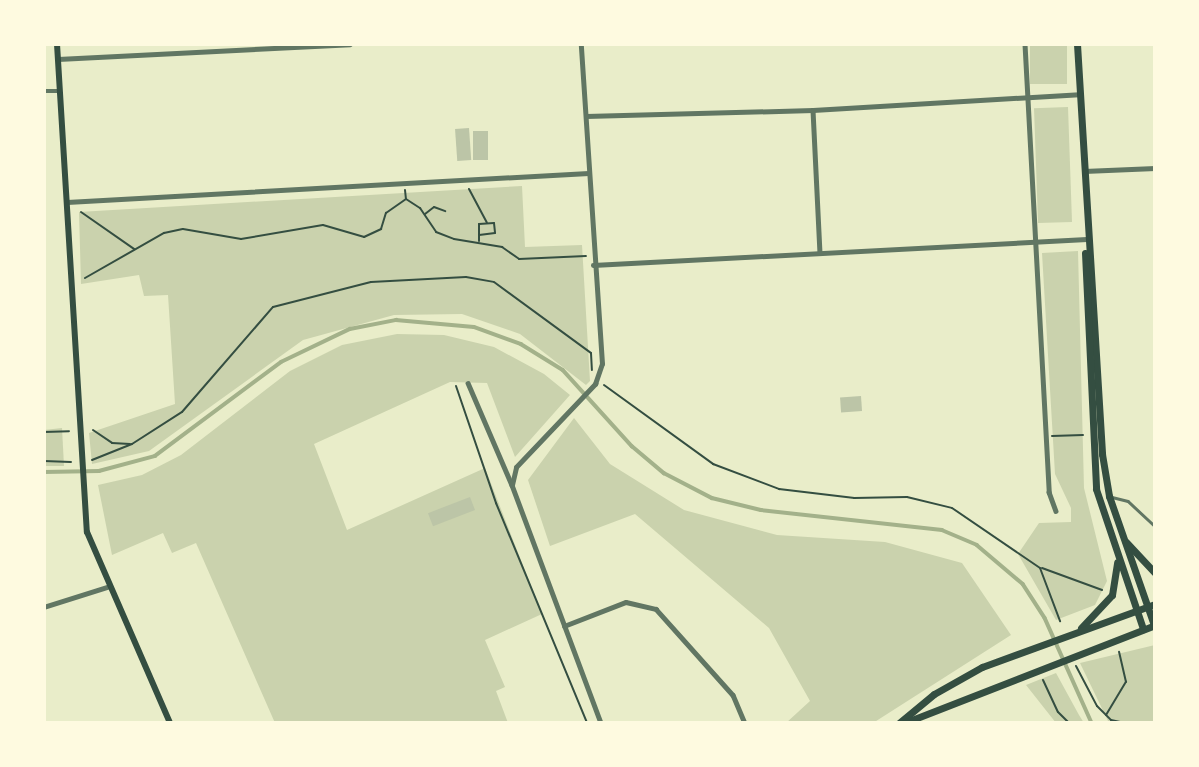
<!DOCTYPE html>
<style>
body{margin:0}
#map{position:relative;width:1199px;height:767px;overflow:hidden;background:#e9edc9;font-family:Raleway,sans-serif}
div>[style]{position:absolute}
[style*='--x']{left:calc(var(--x)*1px);top:calc(var(--y)*1px);width:calc(var(--w)*1px);rotate:calc(var(--a)*1deg)}
.green>*{inset:0;background:#cad2ad;transform-origin:0 0}
.stream>*{height:3.5px;margin:-1.75px;padding:0 1.75px;transform-origin:1.75px;border-radius:1.75px;background:#a3b18a}
.building>*{inset:0;background:#bcc5a7;transform-origin:0 0}
.path>*{height:2px;margin:-1px;padding:0 1px;transform-origin:1px;border-radius:1px;background:#344e41}
.service>*{height:2.5px;margin:-1.25px;padding:0 1.25px;transform-origin:1.25px;border-radius:1.25px;background:#617663}
.minor>*{height:4.5px;margin:-2.25px;padding:0 2.25px;transform-origin:2.25px;border-radius:2.25px;background:#617663}
.secondary>*{height:6px;margin:-3px;padding:0 3px;transform-origin:3px;border-radius:3px;background:#344e41}
.primary>*{height:7px;margin:-3.5px;padding:0 3.5px;transform-origin:3.5px;border-radius:3.5px;background:#344e41}
span{translate:-50% -50%;white-space:nowrap;text-align:center;line-height:1.15;-webkit-text-stroke:6px #fefae0;paint-order:stroke}
.frame{position:absolute;inset:0;border:46px solid #fefae0;pointer-events:none}
</style>
<div id="map">
<div class="green">
<div style="left:1030px;top:44px;width:37px;height:40px"></div>
<div style="left:1068px;top:107px;width:115px;height:34px;rotate:88deg"></div>
<div style="clip-path:polygon(522px 186px,525px 247px,582px 245px,590px 381px,586px 385px,520px 334px,462px 314px,394px 315px,303px 340px,149px 451px,92px 464px,89px 433px,175px 404px,168px 295px,144px 296px,139px 275px,81px 284px,79px 212px)"></div>
<div style="clip-path:polygon(1078px 251px,1084px 488px,1107px 581px,1095px 605px,1056px 620px,1018px 554px,1039px 523px,1071px 522px,1071px 508px,1055px 474px,1042px 253px)"></div>
<div style="clip-path:polygon(397px 334px,444px 335px,494px 347px,544px 374px,570px 395px,515px 457px,487px 383px,450px 382px,314px 444px,347px 530px,485px 468px,542px 614px,485px 640px,505px 687px,496px 691px,508px 723px,275px 723px,196px 543px,172px 553px,163px 533px,112px 555px,98px 485px,142px 475px,181px 455px,290px 371px,342px 345px)"></div>
<div style="clip-path:polygon(574px 418px,610px 464px,684px 510px,777px 535px,885px 542px,962px 563px,1011px 635px,873px 723px,786px 723px,810px 701px,769px 628px,635px 514px,550px 546px,528px 480px)"></div>
<div style="clip-path:polygon(62px 428px,64px 466px,44px 466px,44px 430px)"></div>
<div style="clip-path:polygon(1155px 645px,1155px 723px,1109px 723px,1080px 663px)"></div>
<div style="clip-path:polygon(1056px 673px,1079px 715px,1084px 723px,1056px 723px,1026px 685px)"></div>
</div>
<div class="stream">
<div style="--x:44;--y:472;--w:55;--a:-1"></div>
<div style="--x:99;--y:471;--w:58;--a:-15"></div>
<div style="--x:155;--y:456;--w:157;--a:-36.7"></div>
<div style="--x:281;--y:362;--w:76;--a:-25.6"></div>
<div style="--x:350;--y:329;--w:47;--a:-11.1"></div>
<div style="--x:396;--y:320;--w:78;--a:5.1"></div>
<div style="--x:474;--y:327;--w:50;--a:19.9"></div>
<div style="--x:521;--y:344;--w:49;--a:31.8"></div>
<div style="--x:563;--y:370;--w:103;--a:47.8"></div>
<div style="--x:632;--y:446;--w:42;--a:40.2"></div>
<div style="--x:664;--y:473;--w:54;--a:27.5"></div>
<div style="--x:712;--y:498;--w:50;--a:13.8"></div>
<div style="--x:761;--y:510;--w:182;--a:6.3"></div>
<div style="--x:942;--y:530;--w:38;--a:23"></div>
<div style="--x:977;--y:545;--w:60;--a:40.3"></div>
<div style="--x:1023;--y:584;--w:40;--a:57.1"></div>
<div style="--x:1045;--y:618;--w:115;--a:65.9"></div>
</div>
<div class="building">
<div style="left:469px;top:128px;width:32px;height:14px;rotate:86deg"></div>
<div style="left:473px;top:131px;width:15px;height:29px"></div>
<div style="left:861px;top:396px;width:15px;height:21px;rotate:86deg"></div>
<div style="left:470px;top:497px;width:14px;height:45px;rotate:69deg"></div>
</div>
<div class="path">
<div style="--x:469;--y:189;--w:38;--a:62"></div>
<div style="--x:405;--y:190;--w:9;--a:84"></div>
<div style="--x:406;--y:199;--w:17;--a:33"></div>
<div style="--x:420;--y:208;--w:29;--a:56"></div>
<div style="--x:436;--y:232;--w:19;--a:21"></div>
<div style="--x:454;--y:239;--w:49;--a:9.5"></div>
<div style="--x:502;--y:247;--w:21;--a:35"></div>
<div style="--x:519;--y:259;--w:67;--a:-2.6"></div>
<div style="--x:81;--y:212;--w:65;--a:34.9"></div>
<div style="--x:425;--y:214;--w:11;--a:-38"></div>
<div style="--x:434;--y:207;--w:12;--a:20"></div>
<div style="--x:479;--y:241;--w:17;--a:-90"></div>
<div style="--x:479;--y:224;--w:15;--a:-4"></div>
<div style="--x:494;--y:223;--w:10;--a:84"></div>
<div style="--x:495;--y:233;--w:16;--a:173"></div>
<div style="--x:85;--y:278;--w:91;--a:-29.7"></div>
<div style="--x:164;--y:233;--w:19;--a:-12"></div>
<div style="--x:183;--y:229;--w:59;--a:9.8"></div>
<div style="--x:241;--y:239;--w:83;--a:-9.7"></div>
<div style="--x:323;--y:225;--w:43;--a:16.3"></div>
<div style="--x:364;--y:237;--w:19;--a:-25"></div>
<div style="--x:381;--y:229;--w:17;--a:-73"></div>
<div style="--x:386;--y:213;--w:24;--a:-35"></div>
<div style="--x:604;--y:385;--w:135;--a:35.9"></div>
<div style="--x:713;--y:464;--w:71;--a:20.7"></div>
<div style="--x:779;--y:489;--w:76;--a:6.8"></div>
<div style="--x:854;--y:498;--w:53;--a:-1.1"></div>
<div style="--x:907;--y:497;--w:46;--a:13.7"></div>
<div style="--x:952;--y:508;--w:107;--a:34.3"></div>
<div style="--x:1040;--y:568;--w:57;--a:69.3"></div>
<div style="--x:456;--y:386;--w:124;--a:71.1"></div>
<div style="--x:496;--y:503;--w:238;--a:67.5"></div>
<div style="--x:93;--y:430;--w:23;--a:34"></div>
<div style="--x:112;--y:443;--w:18;--a:3"></div>
<div style="--x:44;--y:432;--w:25;--a:-2"></div>
<div style="--x:1052;--y:436;--w:31;--a:-2"></div>
<div style="--x:92;--y:460;--w:43;--a:-21.8"></div>
<div style="--x:132;--y:444;--w:59;--a:-32.6"></div>
<div style="--x:182;--y:412;--w:139;--a:-49.1"></div>
<div style="--x:273;--y:307;--w:101;--a:-14.3"></div>
<div style="--x:371;--y:282;--w:95;--a:-3"></div>
<div style="--x:466;--y:277;--w:28;--a:10"></div>
<div style="--x:494;--y:282;--w:120;--a:36.2"></div>
<div style="--x:591;--y:353;--w:17;--a:87"></div>
<div style="--x:44;--y:461;--w:27;--a:2"></div>
<div style="--x:1042;--y:568;--w:64;--a:20.1"></div>
<div style="--x:1155;--y:594;--w:11;--a:-90"></div>
<div style="--x:1076;--y:666;--w:45;--a:62.3"></div>
<div style="--x:1097;--y:706;--w:20;--a:45"></div>
<div style="--x:1111;--y:720;--w:14;--a:12"></div>
<div style="--x:1043;--y:680;--w:35;--a:65"></div>
<div style="--x:1058;--y:712;--w:16;--a:45"></div>
<div style="--x:1106;--y:715;--w:39;--a:-59"></div>
<div style="--x:1126;--y:682;--w:31;--a:-103"></div>
</div>
<div class="service">
<div style="--x:1112;--y:497;--w:16;--a:14"></div>
<div style="--x:1128;--y:501;--w:37;--a:43"></div>
</div>
<div class="minor">
<div style="--x:1025;--y:44;--w:449;--a:86.9"></div>
<div style="--x:1049;--y:492;--w:20;--a:70"></div>
<div style="--x:58;--y:59;--w:292;--a:-2.9"></div>
<div style="--x:44;--y:91;--w:15;--a:0"></div>
<div style="--x:813;--y:110;--w:142;--a:87.2"></div>
<div style="--x:586;--y:116;--w:227;--a:-1.5"></div>
<div style="--x:813;--y:110;--w:266;--a:-3.4"></div>
<div style="--x:1084;--y:171;--w:71;--a:-2.4"></div>
<div style="--x:67;--y:202;--w:522;--a:-3.19"></div>
<div style="--x:593;--y:265;--w:494;--a:-3"></div>
<div style="--x:468;--y:383;--w:111;--a:66.7"></div>
<div style="--x:512;--y:485;--w:254;--a:69.5"></div>
<div style="--x:512;--y:485;--w:18;--a:-77"></div>
<div style="--x:516;--y:467;--w:115;--a:-46.4"></div>
<div style="--x:595;--y:384;--w:21;--a:-71"></div>
<div style="--x:602;--y:364;--w:321;--a:-93.8"></div>
<div style="--x:44;--y:607;--w:66;--a:-17.6"></div>
<div style="--x:564;--y:626;--w:66;--a:-21.2"></div>
<div style="--x:626;--y:602;--w:31;--a:13"></div>
<div style="--x:656;--y:609;--w:115;--a:48.2"></div>
<div style="--x:733;--y:695;--w:30;--a:67"></div>
</div>
<div class="secondary">
<div style="--x:57;--y:44;--w:489;--a:86.5"></div>
<div style="--x:87;--y:532;--w:208;--a:66.5"></div>
</div>
<div class="primary">
<div style="--x:1077;--y:44;--w:411;--a:86.5"></div>
<div style="--x:1102;--y:454;--w:43;--a:80.5"></div>
<div style="--x:1109;--y:496;--w:137;--a:70.8"></div>
<div style="--x:1085;--y:253;--w:236;--a:87.3"></div>
<div style="--x:1096;--y:489;--w:148;--a:71.4"></div>
<div style="--x:1126;--y:542;--w:42;--a:46.9"></div>
<div style="--x:1081;--y:628;--w:45;--a:-46.8"></div>
<div style="--x:1112;--y:595;--w:33;--a:-81"></div>
<div style="--x:899;--y:723;--w:45;--a:-39.6"></div>
<div style="--x:934;--y:694;--w:55;--a:-29.4"></div>
<div style="--x:982;--y:667;--w:184;--a:-20"></div>
<div style="--x:904;--y:723;--w:269;--a:-21.3"></div>
</div>
<div class="frame"></div>
</div>
